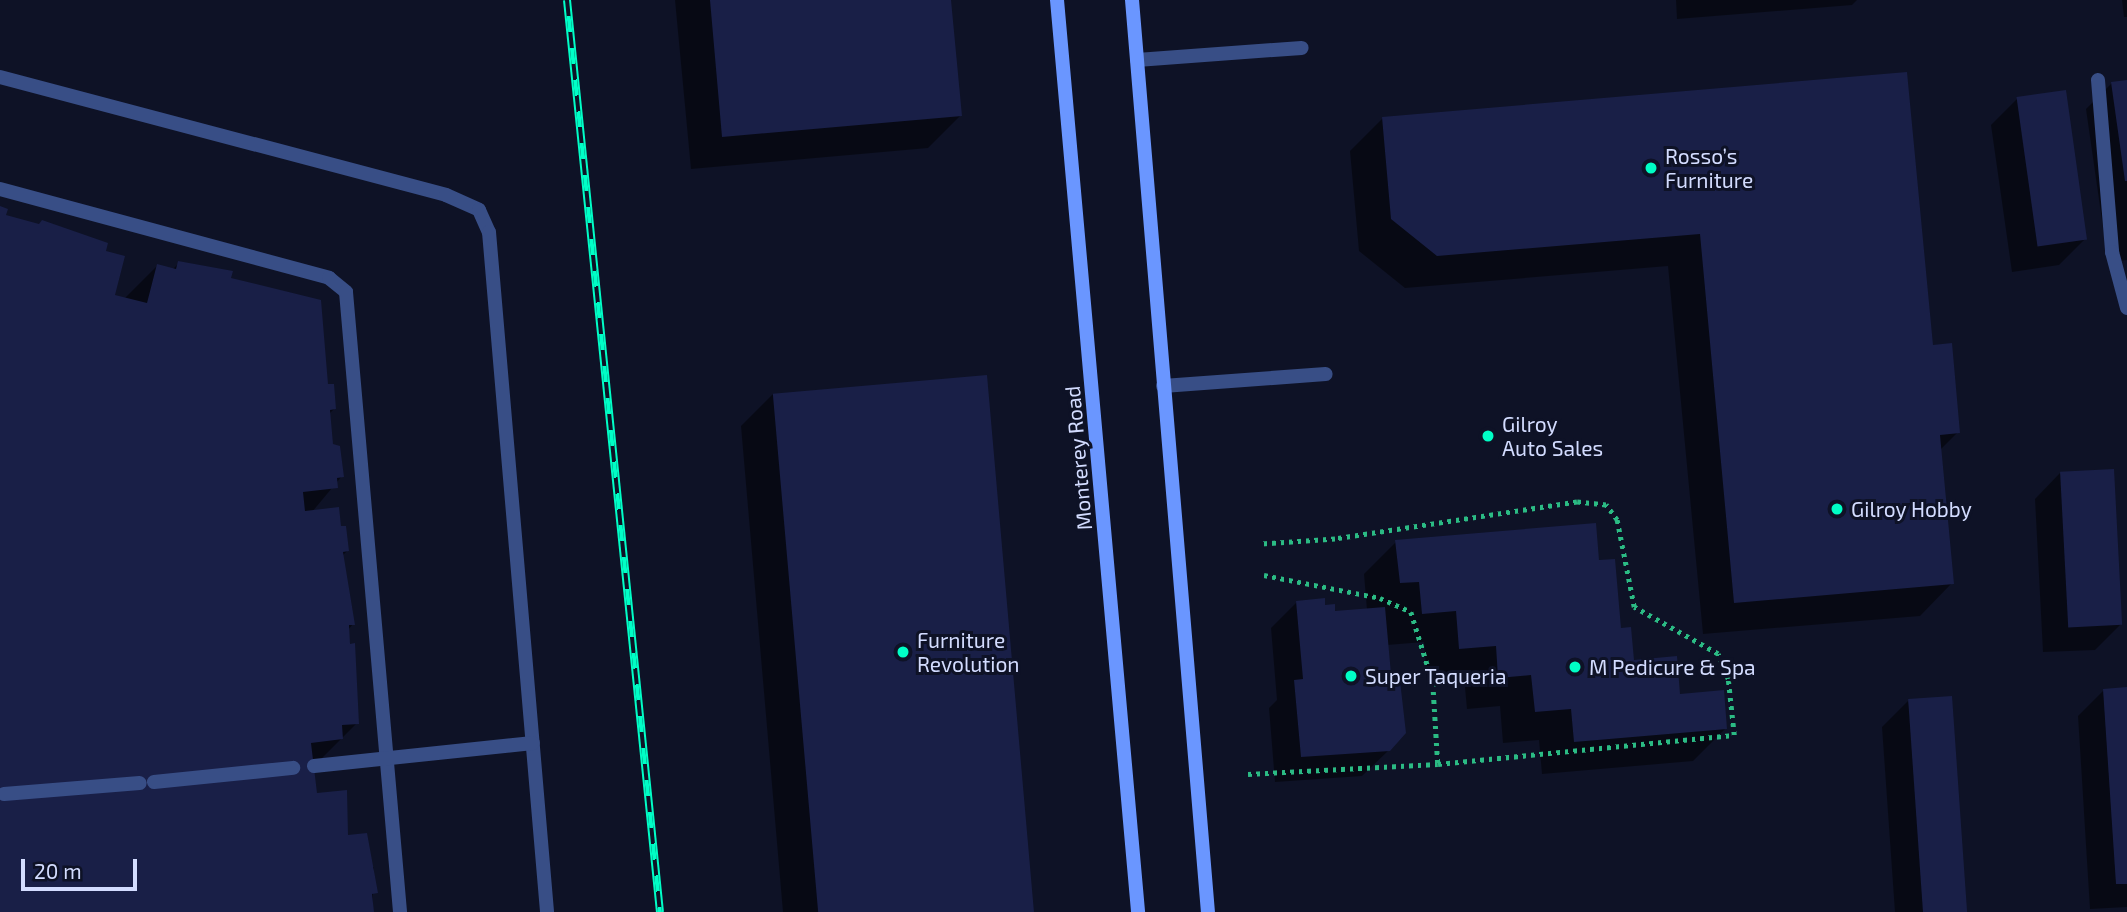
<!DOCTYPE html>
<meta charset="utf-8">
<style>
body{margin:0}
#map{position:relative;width:2127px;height:912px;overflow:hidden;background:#0e1226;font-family:"Exo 2",sans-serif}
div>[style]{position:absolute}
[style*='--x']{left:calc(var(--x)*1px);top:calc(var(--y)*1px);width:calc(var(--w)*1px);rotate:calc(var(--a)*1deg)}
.shadow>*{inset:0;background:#0007}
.building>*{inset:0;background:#191f47;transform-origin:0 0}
.path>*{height:4.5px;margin-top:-2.25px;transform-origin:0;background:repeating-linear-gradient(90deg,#2bbb84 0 3.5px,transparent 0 8.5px)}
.service>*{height:14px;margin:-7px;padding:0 7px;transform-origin:7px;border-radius:7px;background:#384e86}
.secondary>*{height:14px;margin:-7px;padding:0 7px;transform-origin:7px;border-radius:7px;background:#6a96ff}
.rail>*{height:8px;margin-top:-4px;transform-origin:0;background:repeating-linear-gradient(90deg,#0e1226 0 16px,#00fec6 0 32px);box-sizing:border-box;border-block:2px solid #00fec6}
.dots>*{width:19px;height:19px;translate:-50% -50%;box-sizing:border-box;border:4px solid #0e1226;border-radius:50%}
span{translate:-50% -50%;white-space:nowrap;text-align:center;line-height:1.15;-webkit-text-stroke:6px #0e1226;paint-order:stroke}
.poi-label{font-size:21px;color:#d3dcff}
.left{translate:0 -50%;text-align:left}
.street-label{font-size:21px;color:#d3dcff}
.scale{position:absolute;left:21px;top:859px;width:116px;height:32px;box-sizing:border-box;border:4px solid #d3dcff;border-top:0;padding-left:9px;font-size:21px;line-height:24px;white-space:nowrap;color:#d3dcff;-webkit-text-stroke:5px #0e1226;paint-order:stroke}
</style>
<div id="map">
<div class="shadow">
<div style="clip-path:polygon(675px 0,949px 0,960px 116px,928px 148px,691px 169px)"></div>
<div style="clip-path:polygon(1676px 0,1857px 0,1852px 5px,1677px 19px)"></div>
<div style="clip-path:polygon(2122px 0,2127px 0,2127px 17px,2124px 17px)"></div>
<div style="clip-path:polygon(1905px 74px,1931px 347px,1958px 432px,1940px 450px,1952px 583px,1920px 616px,1703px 634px,1668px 266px,1405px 288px,1359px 251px,1350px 151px,1382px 119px)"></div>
<div style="clip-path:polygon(2127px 81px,2127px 260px,2108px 262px,2086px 109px,2112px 83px)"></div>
<div style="clip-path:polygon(2017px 99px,2085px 239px,2059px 265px,2012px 272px,1991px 125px)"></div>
<div style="clip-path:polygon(0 208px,4px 217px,104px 252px,113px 296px,125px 298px,157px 266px,172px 270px,179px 263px,229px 279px,327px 386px,334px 409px,329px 414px,332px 446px,342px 476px,312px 512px,340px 528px,347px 551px,342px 556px,353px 624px,348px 630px,357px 723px,312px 768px,315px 795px,369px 867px,374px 867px,372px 912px,0 912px)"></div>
<div style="clip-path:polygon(773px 394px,1032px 912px,783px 912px,741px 426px)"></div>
<div style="clip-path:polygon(2060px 473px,2121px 624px,2095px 650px,2043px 652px,2035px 499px)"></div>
<div style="clip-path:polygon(1396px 542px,1598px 562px,1632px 662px,1725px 729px,1693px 761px,1542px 774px,1539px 740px,1503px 743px,1500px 706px,1467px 709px,1464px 677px,1427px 680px,1424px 642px,1387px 645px,1389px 750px,1362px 776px,1275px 782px,1269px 708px,1277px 700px,1271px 628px,1297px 602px,1333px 613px,1367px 610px,1364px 574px)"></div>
<div style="clip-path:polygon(2127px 689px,2127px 907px,2090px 909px,2078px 716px,2104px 690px)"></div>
<div style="clip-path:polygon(1908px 701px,1965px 912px,1895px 912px,1882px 727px)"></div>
</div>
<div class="building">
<div style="clip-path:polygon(710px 0,951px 0,962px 116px,722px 137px)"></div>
<div style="clip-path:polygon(1907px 72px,1933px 345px,1952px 343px,1960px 433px,1940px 435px,1954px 584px,1734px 603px,1700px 234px,1437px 256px,1391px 219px,1382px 117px)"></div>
<div style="clip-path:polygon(2127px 80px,2127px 181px,2125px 181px,2111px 82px)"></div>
<div style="left:2066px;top:90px;width:151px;height:50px;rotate:82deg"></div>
<div style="clip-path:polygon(0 206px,8px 209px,6px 215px,39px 224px,42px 220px,108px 243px,106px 251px,125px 256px,115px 295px,147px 303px,157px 264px,176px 269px,178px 261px,233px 271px,231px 278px,321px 300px,328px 384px,334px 384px,336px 409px,330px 410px,333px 444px,340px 446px,344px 477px,337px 478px,338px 488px,303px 492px,305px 511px,339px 507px,341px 526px,346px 526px,349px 551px,343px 552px,355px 625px,349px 625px,350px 644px,355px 643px,359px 724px,342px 725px,343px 739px,311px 743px,317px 793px,347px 790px,348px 835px,367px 833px,378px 893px,372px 894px,374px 912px,0 912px)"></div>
<div style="left:987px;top:375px;width:539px;height:215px;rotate:85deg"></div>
<div style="left:2114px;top:469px;width:156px;height:54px;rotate:87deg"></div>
<div style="clip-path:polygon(1596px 523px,1599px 560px,1615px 559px,1621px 628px,1631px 627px,1634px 660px,1677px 656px,1680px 694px,1724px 690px,1727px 729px,1574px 742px,1571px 709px,1535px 712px,1531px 675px,1498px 678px,1496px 646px,1459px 649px,1456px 611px,1422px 614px,1419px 582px,1400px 583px,1395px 540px)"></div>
<div style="clip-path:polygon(1325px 598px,1325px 605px,1335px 604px,1335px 611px,1385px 607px,1391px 674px,1399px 672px,1406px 733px,1390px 751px,1301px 757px,1294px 680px,1303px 679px,1296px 601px)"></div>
<div style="clip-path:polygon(2127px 687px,2127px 884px,2116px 884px,2103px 689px)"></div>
<div style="left:1952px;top:696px;width:217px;height:44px;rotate:86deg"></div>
</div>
<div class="path">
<div style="--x:1264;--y:575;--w:118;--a:11.2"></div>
<div style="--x:1380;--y:598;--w:34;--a:24"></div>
<div style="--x:1411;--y:612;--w:74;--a:72.8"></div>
<div style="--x:1433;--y:683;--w:81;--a:86.5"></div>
<div style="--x:1248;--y:774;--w:190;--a:-3"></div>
<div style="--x:1438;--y:764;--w:297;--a:-5.6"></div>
<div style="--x:1734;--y:735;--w:56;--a:-96.1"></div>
<div style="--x:1728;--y:679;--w:27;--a:-112"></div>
<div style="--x:1718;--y:654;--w:96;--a:-150.8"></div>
<div style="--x:1634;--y:607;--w:89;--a:-101.1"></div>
<div style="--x:1617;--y:520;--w:19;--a:-126"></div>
<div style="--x:1606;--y:505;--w:29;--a:-174"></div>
<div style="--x:1577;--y:502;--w:245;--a:171.3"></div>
<div style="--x:1335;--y:539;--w:73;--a:176.1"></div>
</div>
<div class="service">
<div style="--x:1137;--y:60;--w:165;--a:-4.2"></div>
<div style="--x:0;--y:77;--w:461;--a:14.8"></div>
<div style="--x:446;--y:195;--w:36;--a:24"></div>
<div style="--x:479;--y:210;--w:24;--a:66"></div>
<div style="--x:489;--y:232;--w:682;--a:85.12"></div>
<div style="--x:2098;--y:80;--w:173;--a:85.3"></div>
<div style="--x:2112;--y:252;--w:58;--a:75"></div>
<div style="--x:0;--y:189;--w:341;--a:15.1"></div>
<div style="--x:329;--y:278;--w:22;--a:39"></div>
<div style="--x:346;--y:292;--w:622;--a:85.02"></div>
<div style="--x:1163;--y:386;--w:163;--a:-4.2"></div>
<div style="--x:314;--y:766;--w:220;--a:-6"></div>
<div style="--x:154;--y:782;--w:140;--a:-5.8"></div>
<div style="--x:4;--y:794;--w:136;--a:-4.6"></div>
</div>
<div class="secondary">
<div style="--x:1057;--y:0;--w:916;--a:84.92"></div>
<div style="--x:1132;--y:0;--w:915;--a:85.24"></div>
</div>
<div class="rail">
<div style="--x:567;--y:0;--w:917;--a:84.18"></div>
</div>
<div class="dots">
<div style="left:1651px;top:168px;background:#00fec6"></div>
<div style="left:1488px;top:436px;background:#00fec6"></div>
<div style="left:1837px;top:509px;background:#00fec6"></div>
<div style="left:903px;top:652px;background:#00fec6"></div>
<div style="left:1575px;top:667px;background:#00fec6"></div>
<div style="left:1351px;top:676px;background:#00fec6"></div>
</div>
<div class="poi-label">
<span class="left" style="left:1665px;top:168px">Rosso’s<br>Furniture</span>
<span class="left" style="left:1502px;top:436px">Gilroy<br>Auto Sales</span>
<span class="left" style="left:1851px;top:509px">Gilroy Hobby</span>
<span class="left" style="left:917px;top:652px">Furniture<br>Revolution</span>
<span class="left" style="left:1589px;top:667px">M Pedicure &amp; Spa</span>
<span class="left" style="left:1365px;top:676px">Super Taqueria</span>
</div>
<div class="street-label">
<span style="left:1078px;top:458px;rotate:-95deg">Monterey Road</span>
</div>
<div class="scale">20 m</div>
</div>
